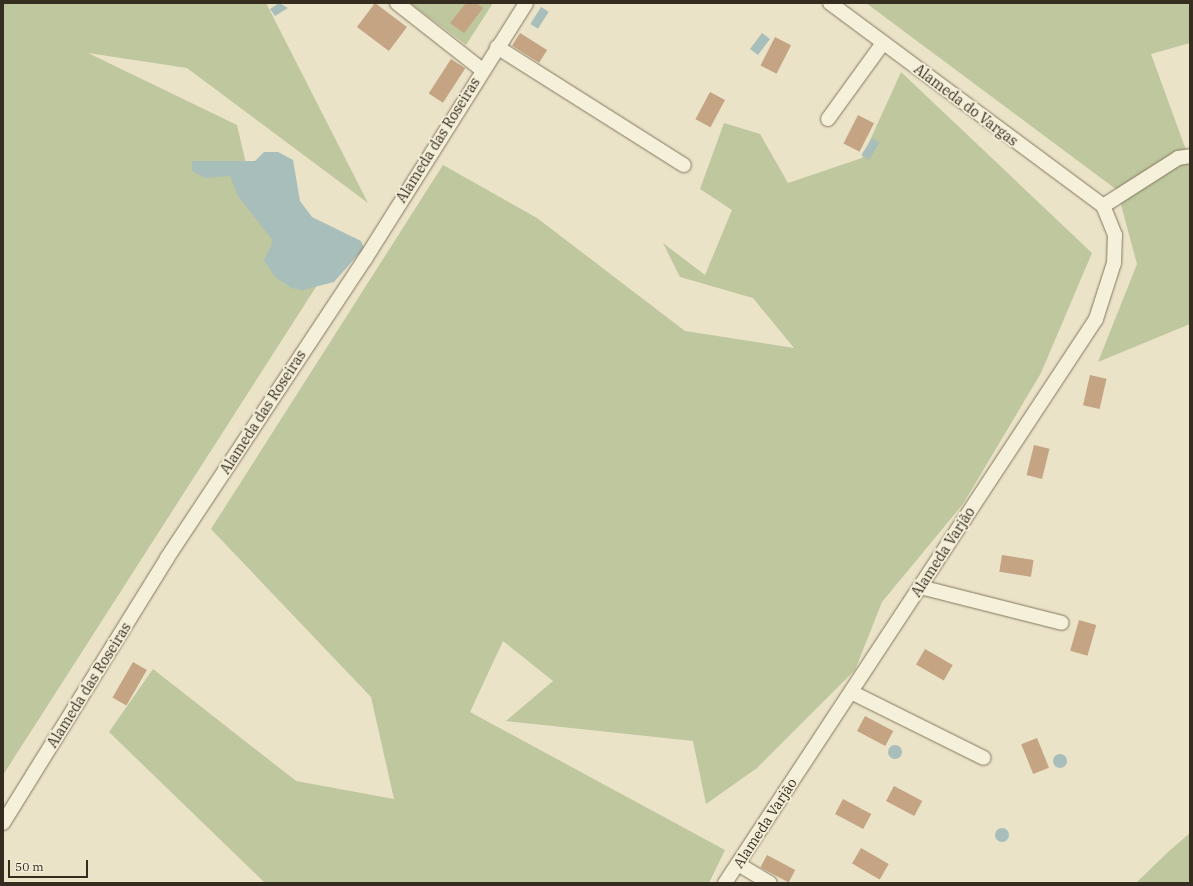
<!DOCTYPE html>
<meta charset="utf-8">
<style>
body{margin:0}
#map{position:relative;width:1193px;height:886px;overflow:hidden;background:#eae3c8;font-family:"IBM Plex Serif",serif}
div>[style]{position:absolute}
[style*='--x']{left:calc(var(--x)*1px);top:calc(var(--y)*1px);width:calc(var(--w)*1px);rotate:calc(var(--a)*1deg)}
.green>*{inset:0;background:#bec79d}
.water>*{inset:0;background:#a8beba;transform-origin:0 0}
.round{border-radius:50%}
.building>*{inset:0;background:#c4a482;transform-origin:0 0}
.roads{filter:drop-shadow(0 0 1px #84765f) drop-shadow(0 0 1px #84765f)}
.minor>*{height:14px;margin:-7px;padding:0 7px;transform-origin:7px;border-radius:7px;background:#f5f0da}
span{translate:-50% -50%;white-space:nowrap;text-align:center;line-height:1.15;-webkit-text-stroke:4px #f2edd6;paint-order:stroke}
.street-label{font-size:14px;color:#362d21}
.frame{position:absolute;inset:0;border:4px solid #362d21;pointer-events:none}
.scale{position:absolute;left:8px;top:860px;width:80px;height:18px;box-sizing:border-box;border:2px solid #362d21;border-top:0;padding-left:5px;font-size:12px;line-height:14px;white-space:nowrap;color:#362d21;-webkit-text-stroke:3px #f2edd6;paint-order:stroke}
</style>
<div id="map">
<div class="green">
<div style="clip-path:polygon(3px 3px,266px 3px,368px 203px,187px 68px,88px 53px,237px 125px,254px 198px,323px 276px,3px 775px)"></div>
<div style="clip-path:polygon(410px 3px,493px 3px,466px 45px)"></div>
<div style="clip-path:polygon(866px 3px,1190px 3px,1190px 43px,1151px 54px,1190px 161px,1190px 324px,1098px 362px,1137px 264px,1117px 190px)"></div>
<div style="clip-path:polygon(901px 72px,1092px 253px,1041px 373px,963px 504px,882px 602px,855px 670px,757px 768px,706px 804px,693px 741px,506px 721px,553px 681px,503px 641px,470px 712px,725px 850px,709px 883px,265px 883px,109px 732px,153px 669px,296px 781px,394px 799px,371px 697px,211px 529px,443px 165px,537px 218px,685px 331px,794px 348px,753px 298px,680px 277px,663px 243px,705px 275px,732px 210px,700px 189px,724px 123px,760px 134px,788px 183px,862px 158px)"></div>
<div style="clip-path:polygon(1190px 833px,1190px 883px,1136px 883px,1168px 852px)"></div>
</div>
<div class="water">
<div style="clip-path:polygon(279px 3px,288px 8px,275px 16px,270px 9px)"></div>
<div style="left:541px;top:7px;width:9px;height:20px;rotate:32deg"></div>
<div style="left:762px;top:33px;width:10px;height:20px;rotate:37deg"></div>
<div style="left:872px;top:138px;width:9px;height:20px;rotate:32deg"></div>
<div style="clip-path:polygon(264px 152px,278px 152px,293px 160px,300px 201px,312px 217px,361px 241px,364px 248px,334px 282px,303px 290px,291px 288px,274px 276px,264px 260px,273px 241px,238px 196px,230px 176px,205px 178px,192px 171px,192px 161px,255px 161px)"></div>
<div class="round" style="left:888px;top:745px;width:14px;height:14px"></div>
<div class="round" style="left:1053px;top:754px;width:14px;height:14px"></div>
<div class="round" style="left:995px;top:828px;width:14px;height:14px"></div>
</div>
<div class="building">
<div style="left:375px;top:3px;width:40px;height:30px;rotate:37deg"></div>
<div style="clip-path:polygon(466px 3px,476px 3px,483px 8px,464px 33px,450px 23px)"></div>
<div style="left:520px;top:33px;width:32px;height:15px;rotate:32deg"></div>
<div style="left:775px;top:37px;width:18px;height:32px;rotate:27deg"></div>
<div style="left:451px;top:59px;width:17px;height:41px;rotate:33deg"></div>
<div style="left:710px;top:92px;width:17px;height:31px;rotate:28deg"></div>
<div style="left:858px;top:115px;width:18px;height:32px;rotate:27deg"></div>
<div style="left:1090px;top:375px;width:17px;height:31px;rotate:13deg"></div>
<div style="left:1034px;top:445px;width:16px;height:31px;rotate:14deg"></div>
<div style="left:1002px;top:555px;width:32px;height:17px;rotate:9deg"></div>
<div style="left:1079px;top:620px;width:18px;height:32px;rotate:16deg"></div>
<div style="left:925px;top:649px;width:32px;height:18px;rotate:30deg"></div>
<div style="left:133px;top:662px;width:16px;height:41px;rotate:30deg"></div>
<div style="left:865px;top:716px;width:32px;height:17px;rotate:28deg"></div>
<div style="left:1037px;top:738px;width:32px;height:17px;rotate:68deg"></div>
<div style="left:894px;top:786px;width:32px;height:17px;rotate:28deg"></div>
<div style="left:843px;top:799px;width:32px;height:17px;rotate:28deg"></div>
<div style="left:861px;top:848px;width:32px;height:18px;rotate:30deg"></div>
<div style="left:767px;top:855px;width:32px;height:14px;rotate:28deg"></div>
</div>
<div class="roads">
<div class="minor">
<div style="--x:397;--y:3;--w:108;--a:38.2"></div>
<div style="--x:830;--y:3;--w:340;--a:36.6"></div>
<div style="--x:497;--y:47;--w:221;--a:32.3"></div>
<div style="--x:828;--y:119;--w:94;--a:-54.1"></div>
<div style="--x:1103;--y:206;--w:89;--a:-32.6"></div>
<div style="--x:1178;--y:158;--w:12;--a:-9"></div>
<div style="--x:920;--y:587;--w:146;--a:14.2"></div>
<div style="--x:851;--y:692;--w:148;--a:26.4"></div>
<div style="--x:3;--y:823;--w:312;--a:-58.2"></div>
<div style="--x:167;--y:558;--w:359;--a:-56.5"></div>
<div style="--x:365;--y:259;--w:302;--a:-57.8"></div>
<div style="--x:738;--y:864;--w:37;--a:31"></div>
<div style="--x:725;--y:883;--w:675;--a:-56.66"></div>
<div style="--x:1096;--y:319;--w:59;--a:-72.2"></div>
<div style="--x:1114;--y:263;--w:28;--a:-88"></div>
<div style="--x:1115;--y:235;--w:31;--a:-112"></div>
</div>
</div>
<div class="street-label">
<span style="left:966px;top:105px;rotate:37deg">Alameda do Vargas</span>
<span style="left:438px;top:140px;rotate:-58deg">Alameda das Roseiras</span>
<span style="left:263px;top:412px;rotate:-57deg">Alameda das Roseiras</span>
<span style="left:943px;top:552px;rotate:-57deg">Alameda Varjão</span>
<span style="left:89px;top:685px;rotate:-58deg">Alameda das Roseiras</span>
<span style="left:765px;top:823px;rotate:-57deg">Alameda Varjão</span>
</div>
<div class="frame"></div>
<div class="scale">50 m</div>
</div>
